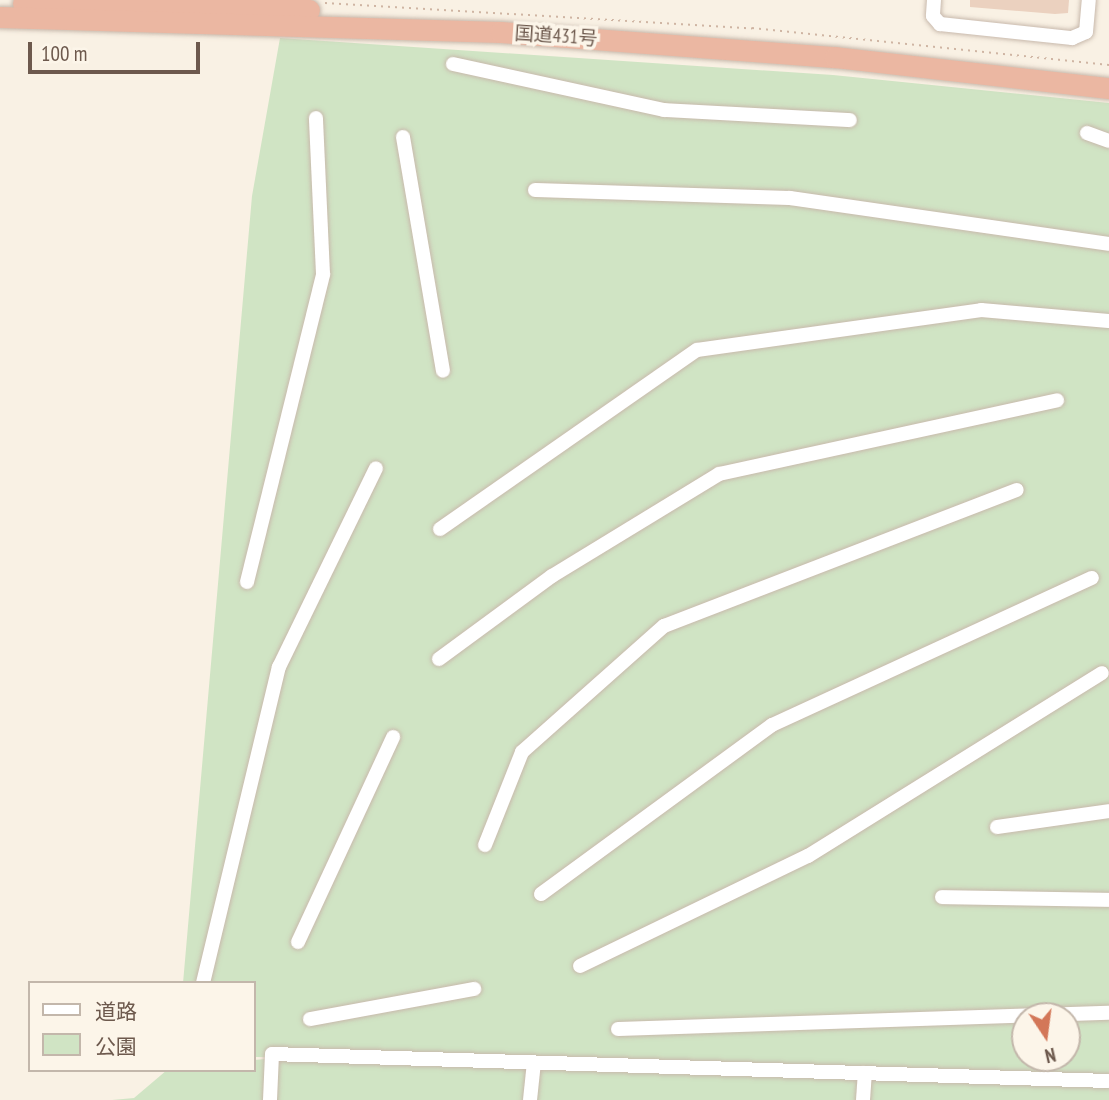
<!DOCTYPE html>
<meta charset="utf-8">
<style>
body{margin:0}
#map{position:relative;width:1109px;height:1100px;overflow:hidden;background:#f9f1e4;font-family:"PT Sans Narrow","Noto Sans JP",sans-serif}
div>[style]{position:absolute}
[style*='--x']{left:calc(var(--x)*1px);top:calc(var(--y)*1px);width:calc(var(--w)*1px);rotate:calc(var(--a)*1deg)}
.green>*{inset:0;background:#d0e4c4}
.building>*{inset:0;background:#ebd1bf}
.path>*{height:2px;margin-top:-1px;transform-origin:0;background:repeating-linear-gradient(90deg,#cfb5a3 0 2px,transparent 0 7px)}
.roads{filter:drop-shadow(0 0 2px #c8b9ac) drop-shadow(0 0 2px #c8b9ac)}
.minor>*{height:14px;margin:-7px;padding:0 7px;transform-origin:7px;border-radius:7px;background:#fff}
.highway>*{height:21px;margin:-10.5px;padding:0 10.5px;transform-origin:10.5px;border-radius:10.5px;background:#ebb7a2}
span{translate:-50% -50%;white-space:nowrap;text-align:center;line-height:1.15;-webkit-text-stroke:7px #fcf5e9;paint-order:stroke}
.street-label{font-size:19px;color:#6d594d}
.legend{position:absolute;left:28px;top:981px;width:228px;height:91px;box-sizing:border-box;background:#fcf5e9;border:2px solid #c3b7ab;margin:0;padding:9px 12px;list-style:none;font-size:21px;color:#6d594d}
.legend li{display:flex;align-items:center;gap:14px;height:35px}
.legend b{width:35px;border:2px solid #c3b7ab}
.north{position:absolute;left:1011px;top:1002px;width:70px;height:70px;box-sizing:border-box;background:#fcf5e9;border:2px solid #c3b7ab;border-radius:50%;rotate:167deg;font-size:19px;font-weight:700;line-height:28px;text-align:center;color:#6d594d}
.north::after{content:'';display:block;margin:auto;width:24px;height:32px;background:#d37758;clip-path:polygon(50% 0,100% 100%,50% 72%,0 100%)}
.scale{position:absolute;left:28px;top:42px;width:172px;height:32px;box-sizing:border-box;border:4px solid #6d594d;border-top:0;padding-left:9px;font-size:21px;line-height:24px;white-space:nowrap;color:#6d594d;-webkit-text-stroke:5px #fcf5e9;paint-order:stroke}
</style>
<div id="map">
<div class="green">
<div style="clip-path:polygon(evenodd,280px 38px,833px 75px,1109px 103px,1109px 1075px,678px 1061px,254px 1057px,254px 983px,183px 983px,252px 196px,280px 38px,1025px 1016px,1067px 1016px,1067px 1058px,1025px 1058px,1025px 1016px)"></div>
<div style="clip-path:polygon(266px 1059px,266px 1100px,112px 1100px,134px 1098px,167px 1070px,254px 1070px,254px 1060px)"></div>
<div style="clip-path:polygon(277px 1059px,526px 1068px,525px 1100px,274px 1100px)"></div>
<div style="clip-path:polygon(538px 1069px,860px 1078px,859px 1100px,533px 1100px)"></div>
<div style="clip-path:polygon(872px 1079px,1109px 1084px,1109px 1100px,866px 1100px)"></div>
</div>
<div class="building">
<div style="clip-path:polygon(970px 0,1069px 0,1068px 13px,1055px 14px,970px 7px)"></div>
</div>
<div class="path">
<div style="--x:325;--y:3;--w:428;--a:3.4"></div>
<div style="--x:752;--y:28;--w:359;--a:5.9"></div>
</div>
<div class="roads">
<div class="minor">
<div style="--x:934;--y:0;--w:16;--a:94"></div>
<div style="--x:933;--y:16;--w:11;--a:49"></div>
<div style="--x:940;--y:24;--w:133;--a:6.1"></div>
<div style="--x:1072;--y:38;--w:15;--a:-23"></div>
<div style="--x:1086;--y:32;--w:32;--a:-85"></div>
<div style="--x:453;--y:64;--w:216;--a:12.3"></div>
<div style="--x:664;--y:110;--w:186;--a:3.1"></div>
<div style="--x:1087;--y:133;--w:23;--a:20"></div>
<div style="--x:403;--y:137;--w:237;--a:80.3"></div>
<div style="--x:535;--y:190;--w:255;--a:1.8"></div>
<div style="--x:790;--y:198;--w:322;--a:8.2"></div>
<div style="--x:440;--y:529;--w:313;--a:-34.9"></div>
<div style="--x:697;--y:350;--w:287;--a:-8"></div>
<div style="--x:981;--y:310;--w:128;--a:4.9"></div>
<div style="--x:247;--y:582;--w:317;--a:-76.1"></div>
<div style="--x:323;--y:274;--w:156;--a:-92.6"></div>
<div style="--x:439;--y:659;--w:140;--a:-36.3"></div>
<div style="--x:552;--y:576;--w:196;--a:-31.4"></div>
<div style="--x:719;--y:474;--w:346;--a:-12.3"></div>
<div style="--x:997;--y:827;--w:113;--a:-8.1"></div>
<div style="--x:485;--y:845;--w:100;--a:-68.3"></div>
<div style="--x:522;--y:752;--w:190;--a:-41.6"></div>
<div style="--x:664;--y:626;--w:378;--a:-21.1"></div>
<div style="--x:541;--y:894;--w:286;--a:-36.2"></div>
<div style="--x:772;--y:725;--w:352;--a:-24.7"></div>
<div style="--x:942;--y:897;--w:167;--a:1"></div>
<div style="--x:298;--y:942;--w:226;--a:-65.1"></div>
<div style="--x:580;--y:966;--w:253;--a:-25.8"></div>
<div style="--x:808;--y:856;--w:346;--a:-31.9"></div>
<div style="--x:203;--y:983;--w:325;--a:-76.5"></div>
<div style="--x:279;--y:667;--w:221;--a:-64"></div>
<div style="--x:310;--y:1019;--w:167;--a:-10.4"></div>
<div style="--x:618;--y:1029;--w:491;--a:-1.9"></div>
<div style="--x:270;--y:1100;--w:46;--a:-87.5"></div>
<div style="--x:272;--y:1054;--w:837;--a:1.85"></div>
<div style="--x:530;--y:1100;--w:36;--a:-84"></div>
<div style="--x:863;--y:1100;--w:27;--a:-86"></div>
</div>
<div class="highway">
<div style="--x:23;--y:3;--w:286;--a:1.4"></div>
<div style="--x:0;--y:17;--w:501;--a:1.71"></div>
<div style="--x:501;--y:32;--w:335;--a:4.3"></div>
<div style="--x:835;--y:57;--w:276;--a:6.5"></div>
</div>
</div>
<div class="street-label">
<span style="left:556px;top:36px;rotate:4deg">国道431号</span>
</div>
<ul class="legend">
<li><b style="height:9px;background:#fff"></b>道路</li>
<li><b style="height:19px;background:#d0e4c4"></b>公園</li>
</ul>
<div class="north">N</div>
<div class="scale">100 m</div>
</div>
